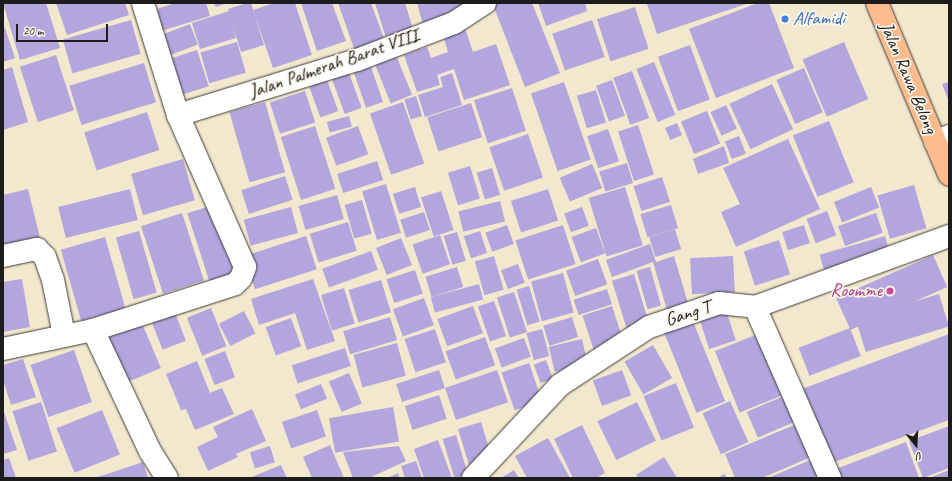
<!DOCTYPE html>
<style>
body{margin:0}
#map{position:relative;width:952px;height:481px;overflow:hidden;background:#f1e8ce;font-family:Caveat,sans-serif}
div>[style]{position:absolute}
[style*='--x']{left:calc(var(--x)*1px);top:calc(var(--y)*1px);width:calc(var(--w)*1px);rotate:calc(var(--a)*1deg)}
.building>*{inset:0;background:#b3a5de;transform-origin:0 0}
.roads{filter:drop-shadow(0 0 1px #3c3b37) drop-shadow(0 0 1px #3c3b37)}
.minor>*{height:22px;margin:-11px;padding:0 11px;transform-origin:11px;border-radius:11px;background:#fff}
.major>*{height:22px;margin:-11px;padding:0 11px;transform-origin:11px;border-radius:11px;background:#fbbb8d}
.dots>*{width:11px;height:11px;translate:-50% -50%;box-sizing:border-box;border:2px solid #fbf7ec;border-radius:50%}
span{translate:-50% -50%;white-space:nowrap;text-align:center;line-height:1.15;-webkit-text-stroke:3.5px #fbf7ec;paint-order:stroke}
.shop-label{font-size:19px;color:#366cbe}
.left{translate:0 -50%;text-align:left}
.street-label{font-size:19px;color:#1c1c1c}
.hotel-label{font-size:19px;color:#b23c85}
.right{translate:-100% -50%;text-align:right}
.frame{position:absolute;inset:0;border:4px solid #1c1c1c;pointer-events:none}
.north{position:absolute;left:896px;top:425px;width:40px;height:40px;-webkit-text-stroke:3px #fbf7ec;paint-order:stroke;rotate:162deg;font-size:11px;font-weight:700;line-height:16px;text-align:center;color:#1c1c1c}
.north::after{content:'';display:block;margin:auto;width:14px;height:18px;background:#1c1c1c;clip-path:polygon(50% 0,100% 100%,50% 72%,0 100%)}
.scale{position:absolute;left:16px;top:24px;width:92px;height:18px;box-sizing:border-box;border:2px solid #1c1c1c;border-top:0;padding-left:5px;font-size:12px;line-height:14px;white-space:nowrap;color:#1c1c1c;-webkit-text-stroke:3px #fbf7ec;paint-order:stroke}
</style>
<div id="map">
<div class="building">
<div style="clip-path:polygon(3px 3px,46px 3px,60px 48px,20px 60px)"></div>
<div style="clip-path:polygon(56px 3px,125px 3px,129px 15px,67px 35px)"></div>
<div style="clip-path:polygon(175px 3px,206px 3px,210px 16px,158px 32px,151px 11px)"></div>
<div style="clip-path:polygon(214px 3px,227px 3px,216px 7px)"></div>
<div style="clip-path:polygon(247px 3px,251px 3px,264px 45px,241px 52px,232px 23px,236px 38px,200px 49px,192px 23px,229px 11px,228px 9px)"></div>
<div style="clip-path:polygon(274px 3px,295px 3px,312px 55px,273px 68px,253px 10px)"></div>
<div style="clip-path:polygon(301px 3px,332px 3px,346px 41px,317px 51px)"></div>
<div style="clip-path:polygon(338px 3px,371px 3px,386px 44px,356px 54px)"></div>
<div style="clip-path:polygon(375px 3px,405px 3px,414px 32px,387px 41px)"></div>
<div style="clip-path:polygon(417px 3px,469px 3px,471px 10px,423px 25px)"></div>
<div style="clip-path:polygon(500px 3px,532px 3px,560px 73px,525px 87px,493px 5px)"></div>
<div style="clip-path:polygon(538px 3px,585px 3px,587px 11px,546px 26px)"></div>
<div style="clip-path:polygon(649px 3px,749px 3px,657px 34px,647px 4px)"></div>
<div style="clip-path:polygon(758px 3px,769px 3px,794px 68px,716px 98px,689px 29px)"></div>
<div style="left:635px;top:7px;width:44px;height:40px;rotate:72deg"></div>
<div style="left:131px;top:20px;width:35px;height:71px;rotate:74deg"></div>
<div style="left:592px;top:20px;width:39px;height:42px;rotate:71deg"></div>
<div style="left:190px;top:24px;width:22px;height:35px;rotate:69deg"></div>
<div style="clip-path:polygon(3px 28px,5px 28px,15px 58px,3px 62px)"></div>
<div style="clip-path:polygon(465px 28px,473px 52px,496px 44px,510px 85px,464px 100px,454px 69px,437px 75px,440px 85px,417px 92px,404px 55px,427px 47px,431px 58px,448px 52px,443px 35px)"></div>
<div style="left:237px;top:42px;width:32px;height:38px;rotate:74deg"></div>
<div style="left:844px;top:42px;width:62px;height:45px;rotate:67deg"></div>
<div style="left:690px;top:45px;width:58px;height:34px;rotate:70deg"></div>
<div style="left:197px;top:50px;width:38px;height:33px;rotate:72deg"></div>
<div style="left:56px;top:55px;width:58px;height:38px;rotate:72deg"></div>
<div style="left:396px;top:55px;width:43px;height:23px;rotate:68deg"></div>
<div style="left:654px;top:62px;width:57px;height:19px;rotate:68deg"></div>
<div style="left:144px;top:63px;width:41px;height:78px;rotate:73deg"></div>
<div style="clip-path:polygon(12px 67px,28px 122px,3px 130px,3px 70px)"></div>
<div style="left:371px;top:67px;width:37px;height:18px;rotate:71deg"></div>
<div style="left:804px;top:68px;width:48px;height:30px;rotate:67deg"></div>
<div style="left:632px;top:71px;width:50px;height:20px;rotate:70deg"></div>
<div style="left:349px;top:73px;width:37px;height:18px;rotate:70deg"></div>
<div style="clip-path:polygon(452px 73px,462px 105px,425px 117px,418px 95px,443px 87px,440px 77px)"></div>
<div style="left:327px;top:80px;width:33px;height:19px;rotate:70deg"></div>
<div style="left:612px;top:80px;width:38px;height:17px;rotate:70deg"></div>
<div style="left:564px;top:82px;width:82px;height:35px;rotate:71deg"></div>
<div style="clip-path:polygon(949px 82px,949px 102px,942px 84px)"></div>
<div style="left:772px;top:84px;width:50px;height:47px;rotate:65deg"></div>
<div style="left:512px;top:88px;width:45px;height:40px;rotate:72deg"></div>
<div style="left:596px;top:90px;width:34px;height:20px;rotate:73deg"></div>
<div style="left:305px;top:91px;width:33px;height:37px;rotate:72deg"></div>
<div style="left:416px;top:96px;width:21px;height:12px;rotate:73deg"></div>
<div style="left:265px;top:102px;width:73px;height:37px;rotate:74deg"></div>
<div style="left:403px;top:102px;width:65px;height:35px;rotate:71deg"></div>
<div style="left:471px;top:103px;width:36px;height:46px;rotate:72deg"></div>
<div style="left:726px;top:105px;width:26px;height:17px;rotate:65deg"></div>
<div style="left:707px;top:111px;width:35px;height:28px;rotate:68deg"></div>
<div style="left:147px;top:112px;width:40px;height:66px;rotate:72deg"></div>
<div style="left:349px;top:116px;width:11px;height:23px;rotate:75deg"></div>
<div style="left:829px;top:121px;width:66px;height:39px;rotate:68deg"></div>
<div style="left:677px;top:123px;width:13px;height:13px;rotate:67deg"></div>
<div style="left:638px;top:125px;width:52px;height:21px;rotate:72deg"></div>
<div style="left:315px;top:126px;width:66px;height:36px;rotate:72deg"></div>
<div style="left:358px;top:126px;width:30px;height:34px;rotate:70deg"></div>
<div style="left:608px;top:129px;width:34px;height:22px;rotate:71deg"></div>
<div style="left:528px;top:134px;width:46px;height:41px;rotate:71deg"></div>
<div style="left:739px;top:136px;width:19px;height:15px;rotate:69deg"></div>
<div style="clip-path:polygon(788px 139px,820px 209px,736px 247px,721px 212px,740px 204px,723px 168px)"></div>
<div style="clip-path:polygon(724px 146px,729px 163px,698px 174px,693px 159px)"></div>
<div style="left:183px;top:159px;width:43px;height:54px;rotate:74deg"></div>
<div style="left:377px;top:161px;width:20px;height:42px;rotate:72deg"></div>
<div style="left:627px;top:163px;width:21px;height:29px;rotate:73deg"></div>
<div style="left:592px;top:164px;width:26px;height:35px;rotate:67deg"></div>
<div style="left:470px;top:166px;width:34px;height:23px;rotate:73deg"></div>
<div style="left:492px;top:168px;width:28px;height:16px;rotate:73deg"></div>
<div style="left:285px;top:176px;width:25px;height:46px;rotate:72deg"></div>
<div style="left:662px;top:177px;width:26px;height:30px;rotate:72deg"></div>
<div style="left:386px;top:184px;width:51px;height:25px;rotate:73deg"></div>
<div style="left:914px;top:185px;width:45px;height:38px;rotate:74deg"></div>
<div style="left:415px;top:187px;width:21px;height:23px;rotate:73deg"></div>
<div style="left:625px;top:187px;width:61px;height:38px;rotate:73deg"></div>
<div style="left:871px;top:187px;width:22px;height:40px;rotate:68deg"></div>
<div style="clip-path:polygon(28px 189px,40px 238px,3px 248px,3px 195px)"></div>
<div style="left:130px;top:189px;width:32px;height:74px;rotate:76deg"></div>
<div style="left:548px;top:189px;width:33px;height:39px;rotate:72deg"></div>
<div style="left:441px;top:191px;width:41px;height:21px;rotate:72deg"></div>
<div style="left:337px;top:195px;width:25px;height:40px;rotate:74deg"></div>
<div style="left:362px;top:200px;width:35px;height:18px;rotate:74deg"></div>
<div style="left:500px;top:201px;width:21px;height:43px;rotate:76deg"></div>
<div style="left:213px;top:205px;width:72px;height:27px;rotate:72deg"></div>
<div style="left:671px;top:205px;width:24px;height:32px;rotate:73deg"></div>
<div style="left:291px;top:207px;width:27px;height:49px;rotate:75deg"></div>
<div style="left:582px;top:207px;width:20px;height:19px;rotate:70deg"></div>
<div style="left:827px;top:211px;width:26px;height:22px;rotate:69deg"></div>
<div style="left:424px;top:212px;width:19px;height:25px;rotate:72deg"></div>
<div style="left:182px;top:213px;width:71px;height:43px;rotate:72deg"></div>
<div style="left:876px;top:213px;width:21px;height:40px;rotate:71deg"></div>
<div style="left:348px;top:222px;width:30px;height:40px;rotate:73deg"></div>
<div style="left:507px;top:225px;width:20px;height:23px;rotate:70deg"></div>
<div style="left:563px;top:225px;width:41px;height:50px;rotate:72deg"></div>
<div style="left:804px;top:225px;width:19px;height:23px;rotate:72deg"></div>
<div style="left:596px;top:228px;width:27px;height:26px;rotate:70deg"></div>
<div style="left:675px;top:229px;width:21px;height:27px;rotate:73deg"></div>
<div style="left:139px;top:231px;width:64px;height:24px;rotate:74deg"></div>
<div style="left:480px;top:231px;width:23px;height:17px;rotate:72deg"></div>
<div style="left:457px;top:232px;width:30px;height:14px;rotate:73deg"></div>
<div style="left:440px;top:235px;width:31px;height:29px;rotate:71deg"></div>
<div style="left:306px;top:236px;width:35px;height:65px;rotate:72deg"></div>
<div style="left:885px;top:236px;width:18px;height:68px;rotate:74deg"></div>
<div style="left:105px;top:237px;width:74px;height:46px;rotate:74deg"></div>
<div style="left:401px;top:238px;width:29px;height:27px;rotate:68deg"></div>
<div style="left:779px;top:240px;width:36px;height:37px;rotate:72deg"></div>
<div style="clip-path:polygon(650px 244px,656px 262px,674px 256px,690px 310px,669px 317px,653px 262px,612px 277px,606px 260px)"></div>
<div style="left:371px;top:251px;width:20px;height:52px;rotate:70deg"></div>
<div style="left:933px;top:255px;width:35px;height:106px;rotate:66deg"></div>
<div style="left:494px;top:256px;width:35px;height:20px;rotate:74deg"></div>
<div style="left:733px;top:256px;width:36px;height:43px;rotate:87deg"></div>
<div style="left:598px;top:259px;width:27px;height:34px;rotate:70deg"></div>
<div style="left:518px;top:264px;width:20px;height:18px;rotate:70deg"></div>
<div style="left:457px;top:267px;width:21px;height:33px;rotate:73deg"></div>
<div style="left:650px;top:267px;width:40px;height:14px;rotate:74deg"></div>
<div style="left:415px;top:270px;width:25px;height:30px;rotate:72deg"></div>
<div style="left:563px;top:273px;width:41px;height:33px;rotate:75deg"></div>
<div style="left:634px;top:274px;width:51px;height:23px;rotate:73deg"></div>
<div style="clip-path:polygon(22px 279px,30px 327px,3px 332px,3px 282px)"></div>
<div style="clip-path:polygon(313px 279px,335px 341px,307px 350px,295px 313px,259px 325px,251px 299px)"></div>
<div style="left:381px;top:280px;width:34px;height:34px;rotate:73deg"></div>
<div style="left:479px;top:284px;width:16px;height:50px;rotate:75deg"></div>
<div style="left:529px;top:286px;width:37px;height:13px;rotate:73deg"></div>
<div style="left:344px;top:288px;width:37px;height:24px;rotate:73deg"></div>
<div style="left:607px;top:289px;width:16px;height:35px;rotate:72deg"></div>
<div style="left:514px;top:292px;width:42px;height:18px;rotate:72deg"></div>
<div style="left:939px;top:294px;width:34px;height:87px;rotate:73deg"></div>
<div style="left:424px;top:298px;width:29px;height:33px;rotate:70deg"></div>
<div style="left:494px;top:301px;width:37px;height:17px;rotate:71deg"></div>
<div style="left:473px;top:306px;width:29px;height:38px;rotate:70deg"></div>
<div style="left:612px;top:306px;width:36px;height:31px;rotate:72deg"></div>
<div style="left:725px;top:307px;width:35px;height:28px;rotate:72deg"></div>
<div style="left:211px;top:308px;width:41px;height:26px;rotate:68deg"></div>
<div style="left:174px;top:310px;width:33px;height:25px;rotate:69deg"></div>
<div style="left:244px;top:311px;width:25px;height:28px;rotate:63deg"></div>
<div style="left:690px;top:314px;width:94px;height:31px;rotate:68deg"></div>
<div style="left:390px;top:317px;width:24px;height:49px;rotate:73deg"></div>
<div style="left:572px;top:317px;width:21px;height:30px;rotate:73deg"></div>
<div style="left:291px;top:318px;width:30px;height:27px;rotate:70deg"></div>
<div style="left:141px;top:321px;width:51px;height:38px;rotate:67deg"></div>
<div style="left:850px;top:328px;width:30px;height:55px;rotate:69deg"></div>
<div style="left:435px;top:329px;width:35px;height:32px;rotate:72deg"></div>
<div style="left:542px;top:329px;width:28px;height:16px;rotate:75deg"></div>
<div style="left:765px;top:331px;width:66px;height:54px;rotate:68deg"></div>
<div style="clip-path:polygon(949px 334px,949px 420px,829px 464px,802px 389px)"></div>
<div style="left:485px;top:337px;width:30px;height:42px;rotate:70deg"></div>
<div style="left:524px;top:338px;width:20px;height:31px;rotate:70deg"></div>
<div style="left:582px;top:339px;width:26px;height:34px;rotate:77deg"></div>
<div style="left:397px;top:343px;width:34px;height:45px;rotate:75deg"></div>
<div style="left:653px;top:345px;width:38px;height:33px;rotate:60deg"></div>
<div style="left:345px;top:348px;width:19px;height:56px;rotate:72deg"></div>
<div style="left:74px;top:350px;width:55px;height:46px;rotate:71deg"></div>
<div style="left:225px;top:351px;width:28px;height:22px;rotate:69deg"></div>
<div style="clip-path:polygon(23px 359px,36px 397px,11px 405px,3px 380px,3px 365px)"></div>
<div style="left:546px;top:360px;width:20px;height:13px;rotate:70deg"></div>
<div style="clip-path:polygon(197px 361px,210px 393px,222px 388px,234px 414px,195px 430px,186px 409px,181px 410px,166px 374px)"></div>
<div style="left:529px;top:363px;width:40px;height:29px;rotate:71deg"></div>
<div style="left:439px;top:370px;width:19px;height:45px;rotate:72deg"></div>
<div style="left:497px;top:370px;width:34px;height:55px;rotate:71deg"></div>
<div style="left:622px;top:370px;width:27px;height:31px;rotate:70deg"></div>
<div style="left:349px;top:373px;width:33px;height:22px;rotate:67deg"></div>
<div style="left:676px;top:383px;width:48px;height:35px;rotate:68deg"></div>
<div style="left:321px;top:384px;width:16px;height:28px;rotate:68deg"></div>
<div style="left:791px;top:393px;width:28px;height:48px;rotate:67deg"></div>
<div style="left:439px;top:395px;width:25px;height:36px;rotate:72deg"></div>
<div style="left:730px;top:401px;width:45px;height:30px;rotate:66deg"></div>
<div style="left:41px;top:402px;width:52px;height:30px;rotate:72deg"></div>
<div style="left:637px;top:402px;width:43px;height:44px;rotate:64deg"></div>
<div style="left:393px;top:407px;width:35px;height:65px;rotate:80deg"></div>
<div style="clip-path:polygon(3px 409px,17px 450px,3px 454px)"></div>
<div style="clip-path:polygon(252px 409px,266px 441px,236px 454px,238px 457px,208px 471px,197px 447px,218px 437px,213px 427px)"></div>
<div style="left:102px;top:410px;width:48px;height:49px;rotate:68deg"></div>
<div style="left:317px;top:410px;width:28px;height:37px;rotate:71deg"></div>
<div style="clip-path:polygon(804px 421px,818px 454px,762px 478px,735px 478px,725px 454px)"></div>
<div style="left:481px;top:422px;width:38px;height:24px;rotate:73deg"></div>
<div style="clip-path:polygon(582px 425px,605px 473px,596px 478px,573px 478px,554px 439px)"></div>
<div style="clip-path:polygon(949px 426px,949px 468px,923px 478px,909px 441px)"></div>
<div style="left:456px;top:435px;width:41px;height:14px;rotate:73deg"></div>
<div style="clip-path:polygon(548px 438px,570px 478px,527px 478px,515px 456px)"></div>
<div style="clip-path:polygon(438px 440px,452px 478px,424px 478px,414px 449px)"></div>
<div style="clip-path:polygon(906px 442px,919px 478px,840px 478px,836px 469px)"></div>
<div style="clip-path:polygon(330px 445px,344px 478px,312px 478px,303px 457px)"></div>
<div style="left:270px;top:446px;width:17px;height:21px;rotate:73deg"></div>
<div style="clip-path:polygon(399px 446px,406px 461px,369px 478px,353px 478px,343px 452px)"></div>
<div style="clip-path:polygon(664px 457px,677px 478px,638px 478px,636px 475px)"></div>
<div style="clip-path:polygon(9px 458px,16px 478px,3px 478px,3px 460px)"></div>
<div style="clip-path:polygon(815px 458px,824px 478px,768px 478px)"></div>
<div style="clip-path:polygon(416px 461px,422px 478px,405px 478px,401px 466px)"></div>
<div style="clip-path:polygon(143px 462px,148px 478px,95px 478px)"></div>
<div style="clip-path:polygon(281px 465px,287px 478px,249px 478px)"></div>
<div style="clip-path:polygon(514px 470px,519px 478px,501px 478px)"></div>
<div style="clip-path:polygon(949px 470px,949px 478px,929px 478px)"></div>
<div style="clip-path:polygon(398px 473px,400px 478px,387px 478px)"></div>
<div style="clip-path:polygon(724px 474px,727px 478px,718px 478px)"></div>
</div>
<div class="roads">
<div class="minor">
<div style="--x:178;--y:115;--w:187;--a:-17.1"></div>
<div style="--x:357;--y:60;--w:104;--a:-20.9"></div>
<div style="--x:454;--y:23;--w:37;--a:-33"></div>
<div style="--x:935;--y:142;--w:15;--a:-23"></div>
<div style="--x:3;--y:256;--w:35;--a:-12"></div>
<div style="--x:37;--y:249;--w:11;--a:45"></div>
<div style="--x:45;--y:257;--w:24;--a:71"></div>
<div style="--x:53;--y:280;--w:56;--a:78.7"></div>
<div style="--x:755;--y:307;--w:187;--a:66.3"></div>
<div style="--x:93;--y:330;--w:134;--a:64.8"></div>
<div style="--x:150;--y:451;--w:32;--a:58"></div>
<div style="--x:3;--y:349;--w:92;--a:-11.9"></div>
<div style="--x:93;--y:330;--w:149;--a:-17.9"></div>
<div style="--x:235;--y:284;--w:8;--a:-45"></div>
<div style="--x:241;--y:278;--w:12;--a:-70"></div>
<div style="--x:245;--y:267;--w:166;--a:-113.8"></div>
<div style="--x:178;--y:115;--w:117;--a:-107.4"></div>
<div style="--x:473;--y:478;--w:127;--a:-46.9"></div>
<div style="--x:560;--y:385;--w:106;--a:-33.1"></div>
<div style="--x:649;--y:327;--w:74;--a:-18.9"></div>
<div style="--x:719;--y:303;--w:36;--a:6"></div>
<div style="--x:755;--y:307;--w:207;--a:-20.1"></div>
</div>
<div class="major">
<div style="--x:877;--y:3;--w:186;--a:67.2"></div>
</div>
</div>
<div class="dots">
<div style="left:785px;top:19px;background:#3f7fe0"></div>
<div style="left:890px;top:291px;background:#d1479c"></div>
</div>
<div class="shop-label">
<span class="left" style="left:793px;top:19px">Alfamidi</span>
</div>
<div class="street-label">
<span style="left:334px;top:64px;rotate:-19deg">Jalan Palmerah Barat VIII</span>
<span style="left:908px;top:78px;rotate:67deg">Jalan Rawa Belong</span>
<span style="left:688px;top:314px;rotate:-18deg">Gang T</span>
</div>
<div class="hotel-label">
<span class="right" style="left:882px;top:291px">Roomme</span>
</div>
<div class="frame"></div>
<div class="north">U</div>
<div class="scale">20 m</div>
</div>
